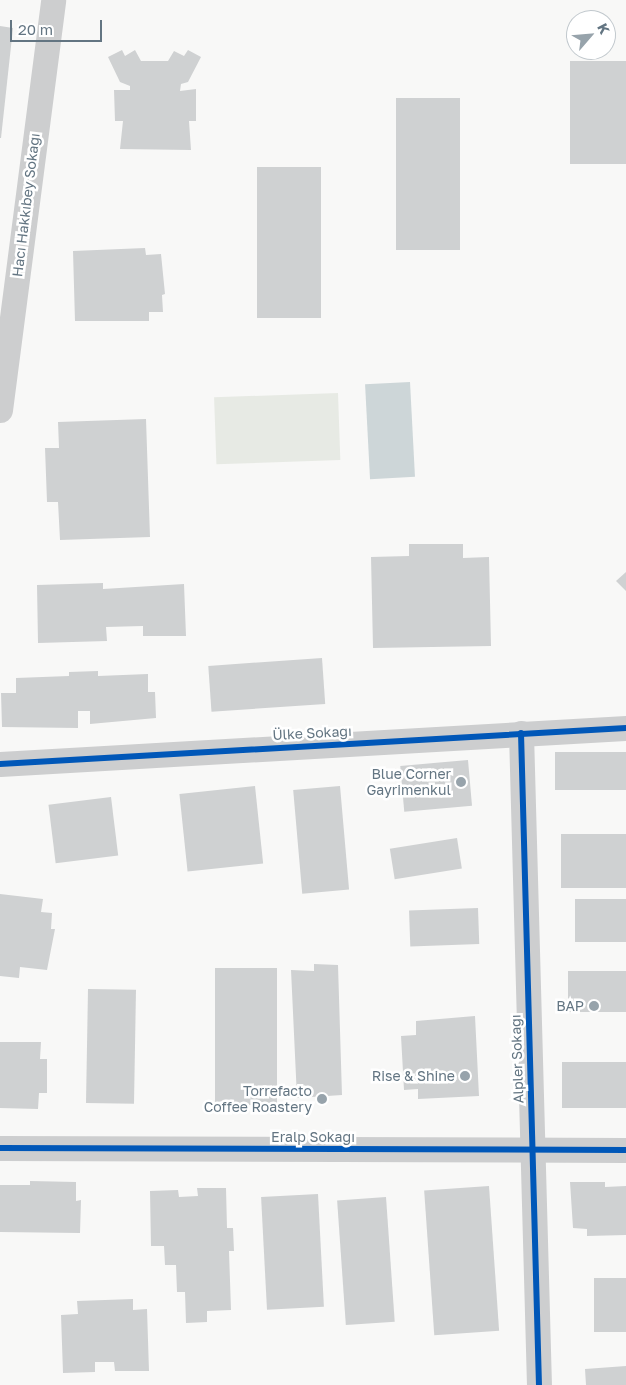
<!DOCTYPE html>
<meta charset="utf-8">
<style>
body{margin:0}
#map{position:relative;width:626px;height:1385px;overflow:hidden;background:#f8f8f7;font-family:"Golos Text",sans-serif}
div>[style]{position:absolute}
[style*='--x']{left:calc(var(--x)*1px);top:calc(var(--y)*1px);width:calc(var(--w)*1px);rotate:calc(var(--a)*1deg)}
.green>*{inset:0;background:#e7eae4;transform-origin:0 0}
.water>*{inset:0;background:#cdd6d8;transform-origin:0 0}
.building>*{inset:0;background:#cfd1d2;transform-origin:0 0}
.street>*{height:25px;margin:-12.5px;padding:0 12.5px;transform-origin:12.5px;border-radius:12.5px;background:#cdcecf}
.cycleway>*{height:6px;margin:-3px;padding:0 3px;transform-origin:3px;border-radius:3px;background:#0057b8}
.dots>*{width:14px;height:14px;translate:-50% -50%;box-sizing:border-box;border:2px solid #fff;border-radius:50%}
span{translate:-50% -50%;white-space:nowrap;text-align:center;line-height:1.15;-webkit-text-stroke:5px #fff;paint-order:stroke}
.street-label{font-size:14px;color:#637582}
.poi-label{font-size:14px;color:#637582}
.right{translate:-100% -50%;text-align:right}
.north{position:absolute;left:566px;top:10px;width:50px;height:50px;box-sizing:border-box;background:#fff;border:1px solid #c1c8cd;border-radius:50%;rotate:63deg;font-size:14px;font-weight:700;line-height:20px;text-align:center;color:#637582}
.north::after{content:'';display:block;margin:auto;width:18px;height:22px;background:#97a3ab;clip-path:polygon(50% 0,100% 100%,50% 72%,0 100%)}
.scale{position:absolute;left:10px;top:20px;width:92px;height:22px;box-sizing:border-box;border:2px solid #637582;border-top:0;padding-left:6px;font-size:15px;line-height:18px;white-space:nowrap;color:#637582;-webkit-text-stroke:4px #fff;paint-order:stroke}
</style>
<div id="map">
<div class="green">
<div style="left:338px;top:393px;width:67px;height:124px;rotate:88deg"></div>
</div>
<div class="water">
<div style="left:410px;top:382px;width:95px;height:45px;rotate:87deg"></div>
</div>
<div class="building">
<div style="clip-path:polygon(0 26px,13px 28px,1px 138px,0 138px)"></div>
<div style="clip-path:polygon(122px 50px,125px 56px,135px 50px,141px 61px,168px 61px,174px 51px,184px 56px,188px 50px,201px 57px,188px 82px,181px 84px,180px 91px,196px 89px,196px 121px,189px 121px,191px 150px,120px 149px,123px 121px,115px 121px,114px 90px,130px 90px,130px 86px,120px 82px,108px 57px)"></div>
<div style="left:626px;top:61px;width:103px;height:56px;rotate:90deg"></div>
<div style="left:396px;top:98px;width:64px;height:152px"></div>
<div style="left:257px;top:167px;width:64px;height:151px"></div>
<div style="clip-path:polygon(145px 248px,146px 255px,161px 254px,165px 294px,162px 295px,163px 312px,149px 312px,149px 321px,75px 321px,73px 251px)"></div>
<div style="clip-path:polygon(146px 419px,150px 537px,60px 540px,58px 502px,47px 502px,45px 448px,59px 448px,58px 422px)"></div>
<div style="clip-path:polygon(409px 544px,463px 544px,463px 558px,489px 557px,491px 646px,373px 648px,371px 557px,409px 556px)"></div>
<div style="clip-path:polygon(626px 572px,626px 591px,616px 581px)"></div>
<div style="clip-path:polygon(103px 583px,103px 589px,184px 584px,186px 636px,143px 636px,143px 626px,106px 627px,107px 641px,38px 643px,37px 585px)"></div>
<div style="left:322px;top:658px;width:46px;height:114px;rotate:86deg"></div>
<div style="clip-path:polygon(98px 671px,98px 676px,148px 674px,148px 692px,155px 692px,156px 718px,90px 724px,90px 711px,78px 711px,78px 728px,2px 727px,1px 693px,16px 693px,16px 678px,69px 676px,69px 672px)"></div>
<div style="left:626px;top:752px;width:38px;height:71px;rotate:90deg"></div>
<div style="left:468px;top:760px;width:46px;height:68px;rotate:85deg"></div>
<div style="left:255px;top:786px;width:78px;height:76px;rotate:84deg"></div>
<div style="left:340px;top:786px;width:104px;height:47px;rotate:85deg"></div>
<div style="left:111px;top:797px;width:59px;height:63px;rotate:83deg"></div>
<div style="left:626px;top:834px;width:54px;height:65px;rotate:90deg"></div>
<div style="left:457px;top:838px;width:31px;height:68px;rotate:81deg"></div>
<div style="clip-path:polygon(0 894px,43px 899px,41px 912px,52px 913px,51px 929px,55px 929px,47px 970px,20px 967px,19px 978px,0 976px)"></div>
<div style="left:626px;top:899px;width:43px;height:51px;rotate:90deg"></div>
<div style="left:478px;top:908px;width:36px;height:69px;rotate:88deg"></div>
<div style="clip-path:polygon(314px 964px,338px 965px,342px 1095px,297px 1098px,291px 970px,314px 971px)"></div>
<div style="left:215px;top:968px;width:62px;height:137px"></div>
<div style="left:626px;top:971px;width:41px;height:58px;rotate:90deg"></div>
<div style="left:88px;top:989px;width:48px;height:114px;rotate:1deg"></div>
<div style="clip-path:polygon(475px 1016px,479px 1096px,418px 1099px,418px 1089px,404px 1090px,401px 1036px,416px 1035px,416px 1021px)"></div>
<div style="clip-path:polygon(0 1042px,41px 1042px,40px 1059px,47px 1059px,47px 1093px,39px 1093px,38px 1109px,0 1108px)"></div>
<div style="left:626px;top:1062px;width:46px;height:64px;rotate:90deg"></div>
<div style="clip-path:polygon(30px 1181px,76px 1182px,76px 1201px,81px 1200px,80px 1233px,0 1232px,0 1185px,30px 1185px)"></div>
<div style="clip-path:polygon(570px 1182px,605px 1182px,605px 1187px,626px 1186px,626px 1235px,587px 1236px,587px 1229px,573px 1228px)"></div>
<div style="left:489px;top:1186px;width:145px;height:65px;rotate:86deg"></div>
<div style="clip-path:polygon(197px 1188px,226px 1188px,227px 1228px,233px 1228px,234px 1251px,229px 1251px,231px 1310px,207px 1311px,207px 1322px,186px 1323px,185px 1292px,177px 1292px,176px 1265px,165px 1265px,164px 1246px,151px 1246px,150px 1191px,178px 1190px,179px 1197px,198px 1196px)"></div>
<div style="left:318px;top:1194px;width:113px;height:57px;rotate:87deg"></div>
<div style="left:386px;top:1197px;width:125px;height:49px;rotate:86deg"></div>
<div style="left:626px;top:1278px;width:54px;height:32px;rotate:90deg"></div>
<div style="clip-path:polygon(133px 1299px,133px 1310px,147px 1309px,149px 1371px,115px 1371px,114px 1362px,95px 1362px,95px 1372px,63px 1373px,61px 1315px,78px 1314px,77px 1301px)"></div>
<div style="clip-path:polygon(626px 1366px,626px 1385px,586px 1385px,585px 1369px)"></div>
</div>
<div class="street">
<div style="--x:0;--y:410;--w:413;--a:-82.6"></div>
<div style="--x:521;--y:733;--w:652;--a:88.42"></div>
<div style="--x:0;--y:764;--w:627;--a:-3.29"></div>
<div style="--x:0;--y:1148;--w:626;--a:0.18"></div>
</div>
<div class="cycleway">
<div style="--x:521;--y:733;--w:652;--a:88.42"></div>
<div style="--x:0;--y:764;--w:627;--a:-3.29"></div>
<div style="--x:0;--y:1148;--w:626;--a:0.18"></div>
</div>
<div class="dots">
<div style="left:461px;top:782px;background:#97a3ab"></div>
<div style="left:594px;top:1006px;background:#97a3ab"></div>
<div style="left:465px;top:1076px;background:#97a3ab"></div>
<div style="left:322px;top:1099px;background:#97a3ab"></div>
</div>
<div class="street-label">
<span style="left:26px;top:205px;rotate:-83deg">Hacı Hakkıbey Sokağı</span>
<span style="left:312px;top:733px;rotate:-3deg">Ülke Sokağı</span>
<span style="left:517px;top:1059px;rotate:-92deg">Alpler Sokağı</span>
<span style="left:313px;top:1137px">Eralp Sokağı</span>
</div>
<div class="poi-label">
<span class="right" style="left:451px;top:782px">Blue Corner<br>Gayrimenkul</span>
<span class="right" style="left:584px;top:1006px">BAP</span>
<span class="right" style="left:455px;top:1076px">Rise &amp; Shine</span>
<span class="right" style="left:312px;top:1099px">Torrefacto<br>Coffee Roastery</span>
</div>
<div class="north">K</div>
<div class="scale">20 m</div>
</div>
